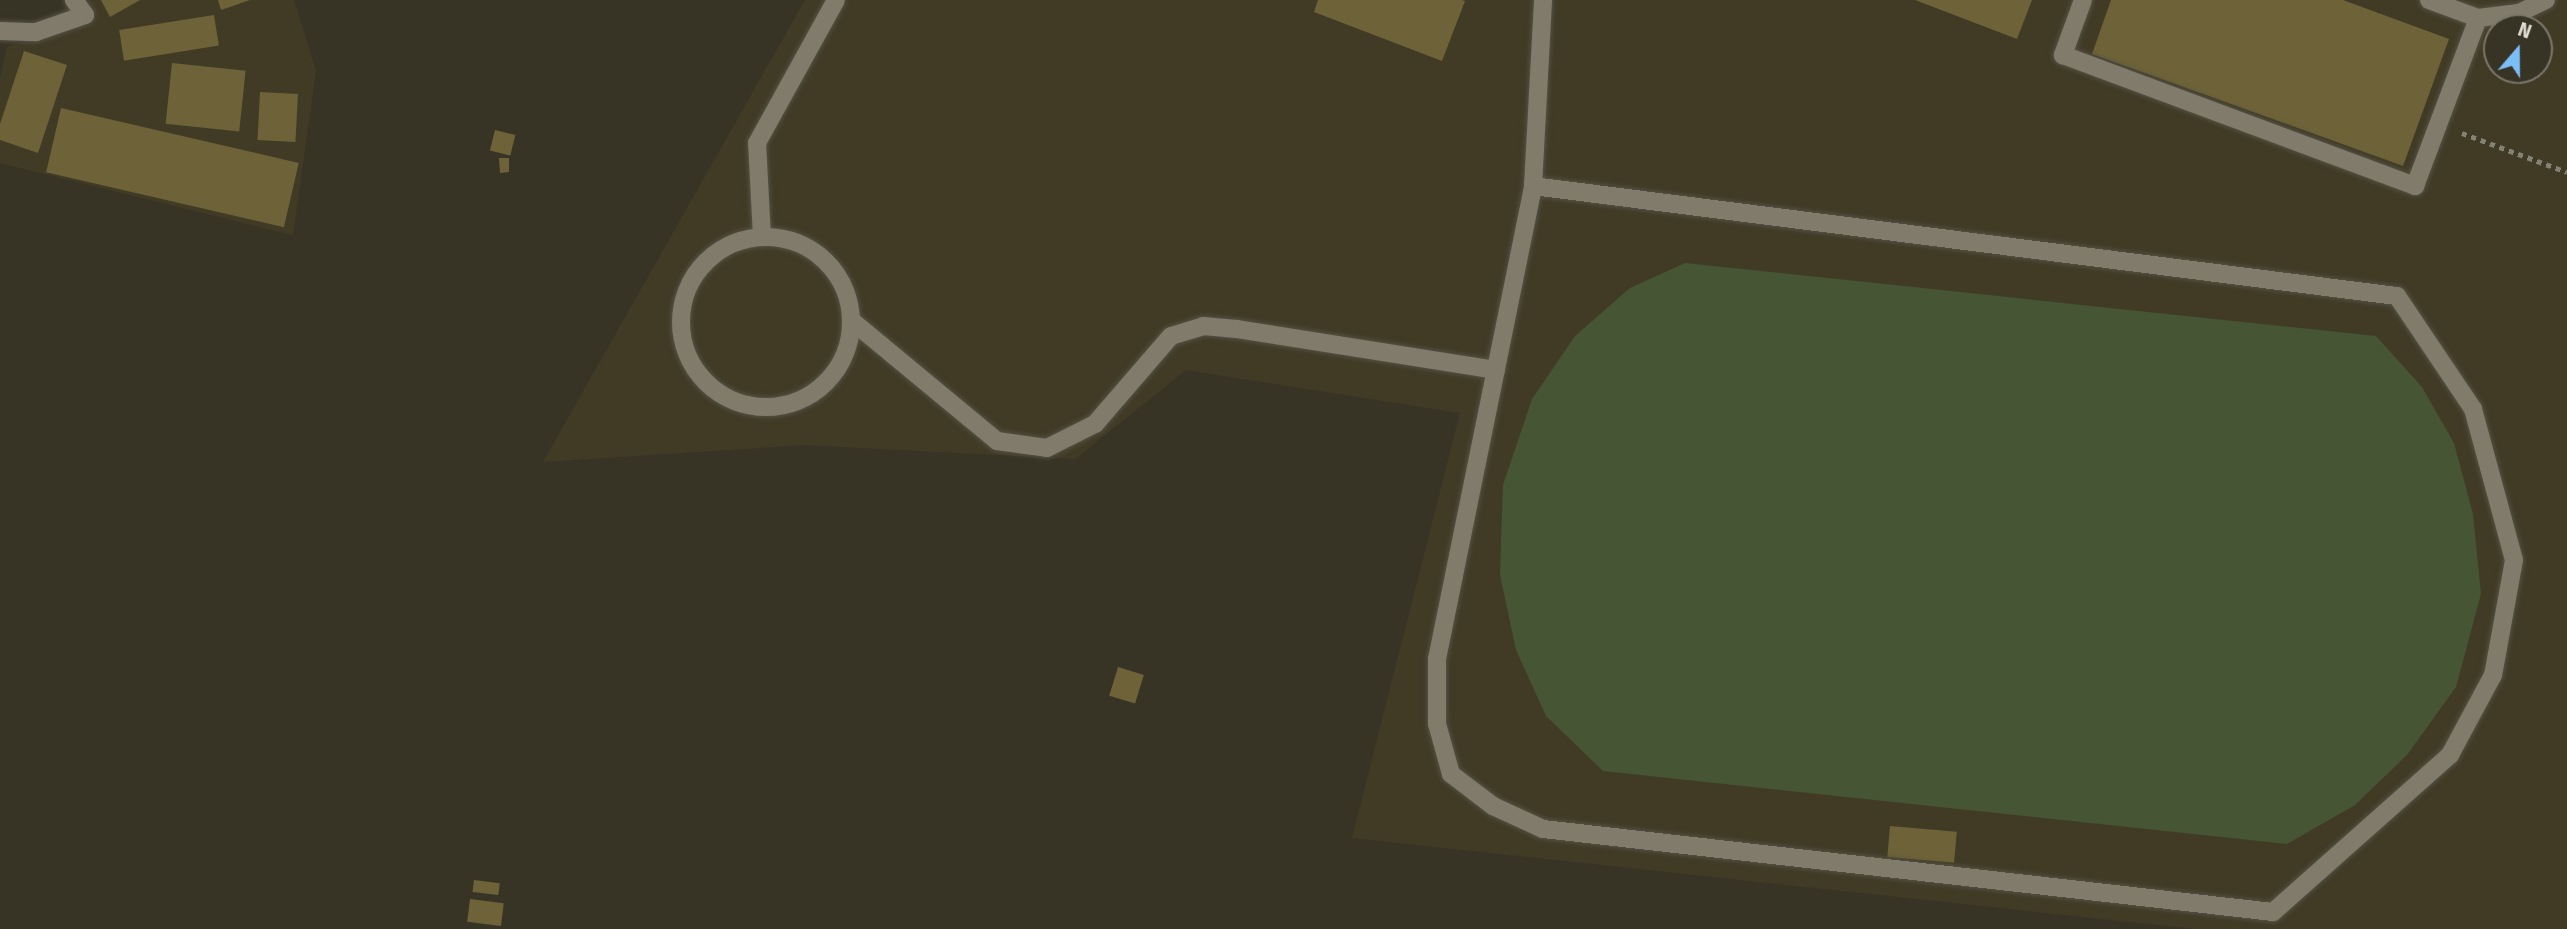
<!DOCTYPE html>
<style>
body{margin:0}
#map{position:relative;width:2567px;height:929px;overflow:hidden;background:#383425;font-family:"Fira Sans",sans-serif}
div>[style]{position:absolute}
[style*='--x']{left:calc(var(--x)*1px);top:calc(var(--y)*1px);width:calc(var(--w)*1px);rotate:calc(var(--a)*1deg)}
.built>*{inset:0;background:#413b26}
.green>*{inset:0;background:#465534}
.building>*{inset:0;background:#6d6238;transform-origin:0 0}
.path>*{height:4.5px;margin-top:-2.25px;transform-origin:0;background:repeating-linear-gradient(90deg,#848175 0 5px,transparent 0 10px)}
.roads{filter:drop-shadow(0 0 2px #545145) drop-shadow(0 0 2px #545145)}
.lane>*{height:18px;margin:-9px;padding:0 9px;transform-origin:9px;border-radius:9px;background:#807b6b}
.lane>.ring{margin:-9px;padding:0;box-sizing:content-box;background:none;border:18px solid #807b6b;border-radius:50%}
.street>*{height:18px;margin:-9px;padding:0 9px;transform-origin:9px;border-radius:9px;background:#807b6b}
span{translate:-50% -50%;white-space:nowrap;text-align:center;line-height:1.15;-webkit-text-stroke:5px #383425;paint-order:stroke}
.north{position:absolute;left:2483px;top:14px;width:70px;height:70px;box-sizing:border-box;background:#383425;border:2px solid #7a776a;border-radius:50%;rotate:20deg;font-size:19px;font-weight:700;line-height:28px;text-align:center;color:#dedbd2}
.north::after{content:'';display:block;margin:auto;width:24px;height:32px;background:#7bbef8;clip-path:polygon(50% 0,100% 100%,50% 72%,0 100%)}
</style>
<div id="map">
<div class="built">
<div style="clip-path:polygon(85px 0,294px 0,316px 71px,293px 235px,0 163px,0 78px,7px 47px,94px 19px)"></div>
<div style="clip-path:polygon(evenodd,805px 0,2567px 0,2567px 929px,2195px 929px,1352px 838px,1460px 413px,1186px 370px,1075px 459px,805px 445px,543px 462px,805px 0,2497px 28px,2539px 28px,2539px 70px,2497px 70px,2497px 28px)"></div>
</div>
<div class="green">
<div style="clip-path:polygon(1685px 263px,2376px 336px,2422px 387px,2454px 443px,2473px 514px,2481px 594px,2456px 687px,2407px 755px,2355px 805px,2287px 844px,1603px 771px,1546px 716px,1516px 650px,1500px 575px,1503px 485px,1532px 399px,1575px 336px,1630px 288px)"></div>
</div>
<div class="building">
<div style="clip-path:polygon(101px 0,140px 0,110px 17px)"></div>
<div style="clip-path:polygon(218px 0,250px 0,221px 10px)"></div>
<div style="clip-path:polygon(1318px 0,1462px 0,1465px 1px,1442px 61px,1314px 12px)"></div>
<div style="clip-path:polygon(1915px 0,2032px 0,2017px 39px)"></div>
<div style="clip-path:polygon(2111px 0,2343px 0,2449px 39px,2403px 166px,2092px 54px)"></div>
<div style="left:214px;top:15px;width:31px;height:96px;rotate:81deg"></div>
<div style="clip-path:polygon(24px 51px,67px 65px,38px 153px,0 140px,0 124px)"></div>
<div style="left:172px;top:63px;width:74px;height:61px;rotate:6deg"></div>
<div style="left:260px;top:92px;width:38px;height:48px;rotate:3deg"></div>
<div style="left:61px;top:108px;width:244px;height:66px;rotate:13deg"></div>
<div style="left:495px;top:130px;width:21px;height:21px;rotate:14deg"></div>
<div style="clip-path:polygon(499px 158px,509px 158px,509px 172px,500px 173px)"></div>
<div style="left:1118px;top:667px;width:27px;height:30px;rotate:17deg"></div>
<div style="left:1890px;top:826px;width:67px;height:31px;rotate:5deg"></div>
<div style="left:474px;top:880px;width:26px;height:12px;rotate:7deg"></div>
<div style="left:470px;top:899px;width:34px;height:23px;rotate:7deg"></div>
</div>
<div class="path">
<div style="--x:2462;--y:133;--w:112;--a:20.4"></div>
</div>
<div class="roads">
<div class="lane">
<div style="--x:2083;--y:0;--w:59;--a:110"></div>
<div style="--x:2063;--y:55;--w:376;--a:20.4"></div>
<div style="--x:2415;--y:186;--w:179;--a:-69.4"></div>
<div style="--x:2429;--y:0;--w:52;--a:20.2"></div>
<div style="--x:2478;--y:18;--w:41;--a:-7"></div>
<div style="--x:2519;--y:13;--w:30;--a:-26"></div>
<div style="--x:1533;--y:186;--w:871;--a:7.26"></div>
<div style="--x:2397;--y:296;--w:136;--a:56.1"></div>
<div style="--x:2473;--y:409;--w:156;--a:74.8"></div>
<div style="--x:2514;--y:560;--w:117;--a:100.3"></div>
<div style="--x:2493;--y:675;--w:91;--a:118.3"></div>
<div style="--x:2450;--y:755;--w:237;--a:138.4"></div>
<div style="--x:2273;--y:912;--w:735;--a:-173.51"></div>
<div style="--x:1543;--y:829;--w:55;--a:-155.3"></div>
<div style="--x:1493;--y:806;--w:53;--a:-142.7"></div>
<div style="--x:1451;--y:774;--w:52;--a:-105.6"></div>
<div style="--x:1437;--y:724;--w:65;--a:-90"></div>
<div style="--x:1437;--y:659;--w:483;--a:-78.5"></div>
<div style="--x:1533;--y:186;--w:186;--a:-86.9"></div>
<div class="ring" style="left:681px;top:237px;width:152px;height:152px"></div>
<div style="--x:762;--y:237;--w:94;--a:-93"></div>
<div style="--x:757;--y:143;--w:163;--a:-61.1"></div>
<div style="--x:852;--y:321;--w:188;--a:39.6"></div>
<div style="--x:997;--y:441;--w:50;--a:8"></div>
<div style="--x:1047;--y:448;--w:54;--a:-26.6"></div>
<div style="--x:1095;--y:424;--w:116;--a:-49.2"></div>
<div style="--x:1171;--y:336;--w:34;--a:-17"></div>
<div style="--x:1203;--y:326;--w:34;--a:5"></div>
<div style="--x:1237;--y:329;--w:262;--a:9"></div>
</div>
<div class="street">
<div style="--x:0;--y:31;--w:36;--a:2"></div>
<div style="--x:36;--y:32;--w:52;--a:-19.1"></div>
<div style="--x:85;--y:15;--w:19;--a:-126"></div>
</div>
</div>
<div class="north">N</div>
</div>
